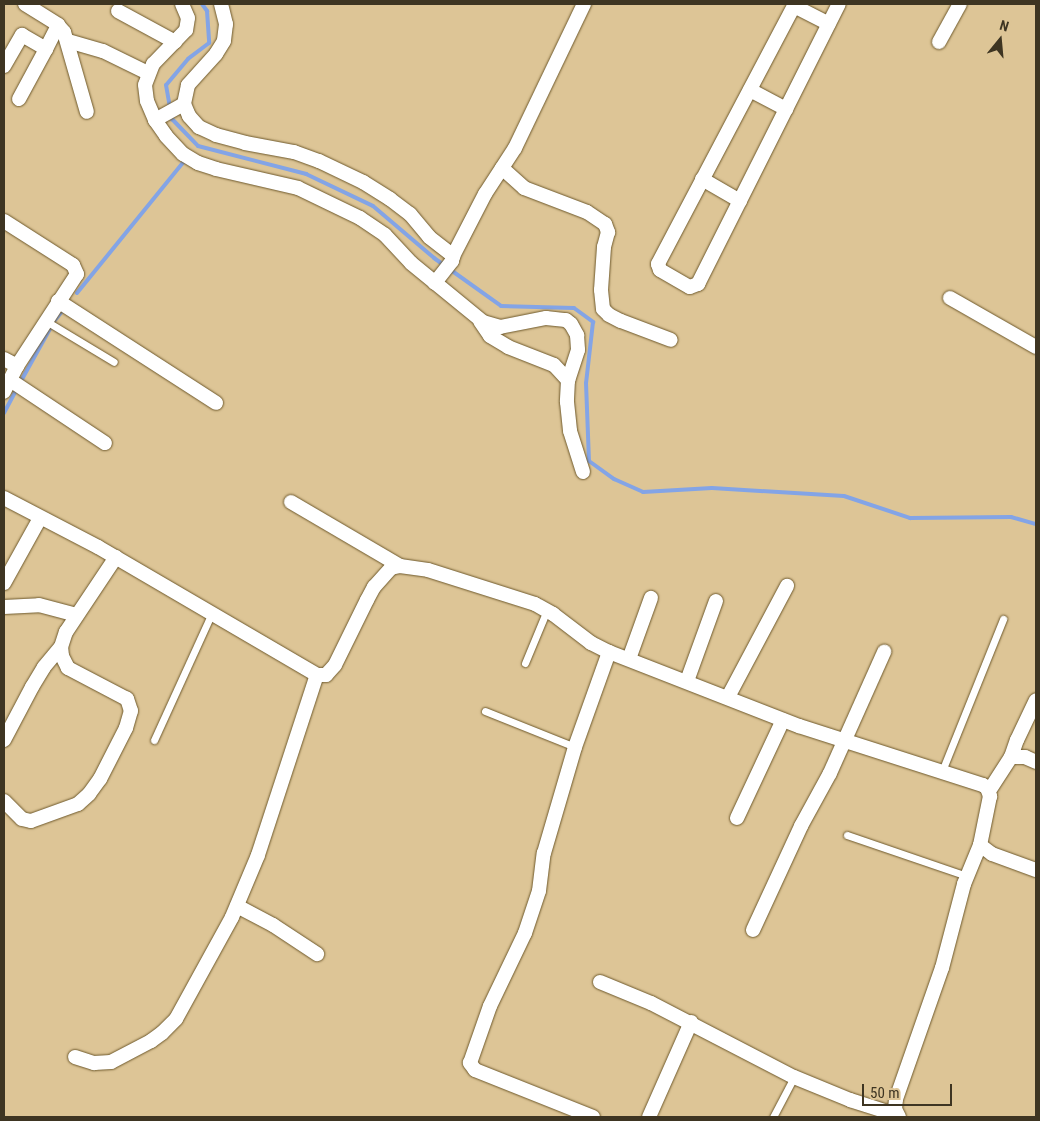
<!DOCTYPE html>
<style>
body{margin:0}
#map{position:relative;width:1040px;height:1121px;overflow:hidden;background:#ddc596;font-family:"Roboto Condensed",sans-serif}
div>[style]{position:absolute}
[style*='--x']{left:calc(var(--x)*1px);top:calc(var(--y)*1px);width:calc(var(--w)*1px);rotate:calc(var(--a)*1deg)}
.stream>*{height:4px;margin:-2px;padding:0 2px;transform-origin:2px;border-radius:2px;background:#83a4e6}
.roads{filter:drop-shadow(0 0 1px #6e592c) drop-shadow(0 0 1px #6e592c)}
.service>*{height:7px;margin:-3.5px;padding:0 3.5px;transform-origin:3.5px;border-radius:3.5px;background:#fff}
.minor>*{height:14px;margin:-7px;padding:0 7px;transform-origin:7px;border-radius:7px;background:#fff}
span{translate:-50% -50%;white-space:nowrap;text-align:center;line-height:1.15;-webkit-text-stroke:4.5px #ddc596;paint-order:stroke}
.frame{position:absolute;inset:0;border:5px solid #3e3522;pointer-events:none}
.north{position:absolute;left:975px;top:15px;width:50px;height:50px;-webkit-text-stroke:4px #ddc596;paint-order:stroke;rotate:17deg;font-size:14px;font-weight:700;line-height:20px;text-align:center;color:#3e3522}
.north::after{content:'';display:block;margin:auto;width:18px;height:22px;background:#3e3522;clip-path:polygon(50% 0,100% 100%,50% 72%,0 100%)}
.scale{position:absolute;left:862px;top:1084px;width:90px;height:22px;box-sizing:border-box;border:2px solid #3e3522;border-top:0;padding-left:6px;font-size:15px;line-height:18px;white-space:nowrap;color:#3e3522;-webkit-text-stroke:4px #ddc596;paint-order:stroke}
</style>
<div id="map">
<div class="stream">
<div style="--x:202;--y:4;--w:9;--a:54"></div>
<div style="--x:207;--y:11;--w:32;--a:86"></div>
<div style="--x:209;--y:43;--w:26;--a:143"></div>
<div style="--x:188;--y:59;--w:34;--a:130"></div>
<div style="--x:166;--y:85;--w:35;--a:80"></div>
<div style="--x:172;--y:119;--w:37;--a:46"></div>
<div style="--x:198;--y:146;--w:112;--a:14.5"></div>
<div style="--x:306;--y:174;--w:74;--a:25.5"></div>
<div style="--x:373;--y:206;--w:80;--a:40.4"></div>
<div style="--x:434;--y:258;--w:82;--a:35.6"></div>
<div style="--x:501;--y:306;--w:73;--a:1.6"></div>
<div style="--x:574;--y:308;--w:24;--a:36"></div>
<div style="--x:593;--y:322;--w:61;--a:96.5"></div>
<div style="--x:586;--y:383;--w:78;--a:87.8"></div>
<div style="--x:589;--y:461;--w:31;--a:36"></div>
<div style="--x:614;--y:479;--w:32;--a:24"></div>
<div style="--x:643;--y:492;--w:69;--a:-3.3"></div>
<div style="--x:712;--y:488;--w:132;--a:3.5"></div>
<div style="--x:844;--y:496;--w:70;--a:18.4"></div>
<div style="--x:910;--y:518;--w:101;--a:-0.6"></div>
<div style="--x:1011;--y:517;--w:26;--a:16"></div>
<div style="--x:77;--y:293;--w:173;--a:-50.9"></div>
<div style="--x:55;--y:320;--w:14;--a:-51"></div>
<div style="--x:21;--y:381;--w:60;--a:-60.9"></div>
<div style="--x:4;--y:413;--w:27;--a:-62"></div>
</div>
<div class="roads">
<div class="service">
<div style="--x:46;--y:321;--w:79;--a:31.1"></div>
<div style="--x:525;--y:663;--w:57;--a:-67.5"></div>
<div style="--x:485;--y:711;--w:97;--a:21.8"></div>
<div style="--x:154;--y:740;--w:137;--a:-65.5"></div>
<div style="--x:942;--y:771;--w:164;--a:-68.1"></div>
<div style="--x:847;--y:835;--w:127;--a:18.9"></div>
<div style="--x:773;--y:1117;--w:45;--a:-62.3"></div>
</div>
<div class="minor">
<div style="--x:25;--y:4;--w:39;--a:32"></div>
<div style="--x:58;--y:25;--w:9;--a:49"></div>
<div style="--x:64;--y:32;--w:83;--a:74"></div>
<div style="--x:182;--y:4;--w:15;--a:67"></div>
<div style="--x:188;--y:18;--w:12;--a:99"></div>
<div style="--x:186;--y:30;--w:47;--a:134.1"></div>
<div style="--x:153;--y:64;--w:22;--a:111"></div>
<div style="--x:145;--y:85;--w:16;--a:83"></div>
<div style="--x:147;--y:101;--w:21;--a:67"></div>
<div style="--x:155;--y:120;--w:19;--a:55"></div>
<div style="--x:166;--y:136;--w:25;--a:47"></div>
<div style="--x:183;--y:154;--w:17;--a:31"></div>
<div style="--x:198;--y:163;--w:19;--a:18"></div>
<div style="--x:216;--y:169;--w:84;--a:13"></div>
<div style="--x:298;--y:188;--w:69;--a:25.8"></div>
<div style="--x:360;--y:218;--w:30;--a:34"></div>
<div style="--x:385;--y:235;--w:38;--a:47"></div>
<div style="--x:411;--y:263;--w:93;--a:39.3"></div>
<div style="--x:483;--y:322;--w:18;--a:16"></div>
<div style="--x:500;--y:327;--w:47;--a:-11.1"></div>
<div style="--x:546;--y:318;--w:20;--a:6"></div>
<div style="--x:566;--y:320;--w:6;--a:39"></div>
<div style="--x:571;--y:324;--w:13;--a:61"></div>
<div style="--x:577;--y:335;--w:15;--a:86"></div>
<div style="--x:578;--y:350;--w:32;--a:108"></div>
<div style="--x:568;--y:380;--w:22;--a:93"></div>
<div style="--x:567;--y:402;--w:29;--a:84"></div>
<div style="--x:570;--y:431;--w:43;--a:72.4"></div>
<div style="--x:221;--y:4;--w:21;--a:76"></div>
<div style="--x:226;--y:24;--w:17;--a:97"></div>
<div style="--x:224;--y:41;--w:15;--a:122"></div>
<div style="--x:216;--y:54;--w:42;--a:132.1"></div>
<div style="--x:188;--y:85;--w:19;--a:102"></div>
<div style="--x:184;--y:104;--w:13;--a:67"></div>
<div style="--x:189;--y:116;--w:15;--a:48"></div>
<div style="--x:199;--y:127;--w:19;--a:25"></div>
<div style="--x:216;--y:135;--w:30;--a:15"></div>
<div style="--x:245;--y:143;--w:50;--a:10.4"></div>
<div style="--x:294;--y:152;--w:27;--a:20"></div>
<div style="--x:319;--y:161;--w:49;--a:25.5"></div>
<div style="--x:363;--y:182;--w:32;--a:32"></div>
<div style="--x:390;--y:199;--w:25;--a:37"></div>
<div style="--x:410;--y:214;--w:30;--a:50"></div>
<div style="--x:429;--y:237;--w:31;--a:38"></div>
<div style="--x:453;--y:256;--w:5;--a:101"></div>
<div style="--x:452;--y:261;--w:28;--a:128"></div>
<div style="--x:795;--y:4;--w:294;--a:117.8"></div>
<div style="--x:658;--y:264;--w:6;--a:72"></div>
<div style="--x:660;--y:270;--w:34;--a:30"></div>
<div style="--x:690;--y:287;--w:9;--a:-21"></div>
<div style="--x:698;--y:284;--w:313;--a:-63.3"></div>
<div style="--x:794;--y:6;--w:39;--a:27"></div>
<div style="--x:118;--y:11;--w:65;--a:28.5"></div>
<div style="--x:68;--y:41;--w:36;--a:16"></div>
<div style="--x:103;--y:51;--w:50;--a:26.1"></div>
<div style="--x:939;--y:42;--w:43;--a:-61.1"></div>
<div style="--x:4;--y:66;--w:36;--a:-60"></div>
<div style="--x:22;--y:35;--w:28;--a:30"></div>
<div style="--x:46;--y:49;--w:27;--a:-63"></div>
<div style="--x:750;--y:90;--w:41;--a:27.8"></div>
<div style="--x:19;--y:99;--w:57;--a:-61.6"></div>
<div style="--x:155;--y:120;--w:33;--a:-29"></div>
<div style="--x:502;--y:168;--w:30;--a:42"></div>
<div style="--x:524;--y:188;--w:67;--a:20.9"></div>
<div style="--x:587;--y:212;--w:22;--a:34"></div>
<div style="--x:605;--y:224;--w:9;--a:69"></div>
<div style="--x:608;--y:232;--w:16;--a:105"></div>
<div style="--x:604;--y:247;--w:43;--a:94"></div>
<div style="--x:601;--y:290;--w:19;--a:84"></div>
<div style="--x:603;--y:309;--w:8;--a:45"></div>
<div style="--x:609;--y:315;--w:13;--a:27"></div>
<div style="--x:621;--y:321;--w:53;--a:20.8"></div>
<div style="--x:702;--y:179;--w:44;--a:30.1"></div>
<div style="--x:4;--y:221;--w:82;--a:32.5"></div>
<div style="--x:73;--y:265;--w:10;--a:66"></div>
<div style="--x:77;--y:274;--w:110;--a:123.1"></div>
<div style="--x:17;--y:366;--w:29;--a:117"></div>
<div style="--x:453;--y:256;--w:70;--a:-62.7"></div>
<div style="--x:485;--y:194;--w:55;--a:-56.9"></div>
<div style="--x:515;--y:148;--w:160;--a:-64.4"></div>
<div style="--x:950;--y:298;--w:99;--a:29.7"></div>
<div style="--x:58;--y:301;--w:188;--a:32.8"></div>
<div style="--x:480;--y:321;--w:18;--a:56"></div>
<div style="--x:490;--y:336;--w:21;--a:31"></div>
<div style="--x:508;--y:347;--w:49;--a:21.4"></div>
<div style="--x:554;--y:365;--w:21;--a:47"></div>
<div style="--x:4;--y:359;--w:15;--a:28"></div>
<div style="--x:10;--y:380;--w:114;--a:33.6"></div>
<div style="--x:4;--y:498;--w:106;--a:27.5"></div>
<div style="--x:98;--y:547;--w:254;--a:30.3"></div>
<div style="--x:317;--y:675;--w:9;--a:0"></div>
<div style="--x:326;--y:675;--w:13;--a:-48"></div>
<div style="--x:335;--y:665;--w:72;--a:-63.8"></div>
<div style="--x:367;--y:600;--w:15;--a:-62"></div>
<div style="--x:374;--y:587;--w:25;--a:-48"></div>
<div style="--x:391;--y:568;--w:9;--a:-13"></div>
<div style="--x:400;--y:566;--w:28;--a:8"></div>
<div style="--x:428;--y:570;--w:112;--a:17.6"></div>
<div style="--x:535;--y:604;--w:21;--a:29"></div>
<div style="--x:553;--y:614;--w:48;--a:37.3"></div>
<div style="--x:591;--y:643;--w:20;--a:27"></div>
<div style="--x:609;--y:652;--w:204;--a:21.3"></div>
<div style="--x:799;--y:726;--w:193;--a:17.8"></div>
<div style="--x:983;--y:785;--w:5;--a:37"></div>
<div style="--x:987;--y:788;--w:9;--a:69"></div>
<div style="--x:990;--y:796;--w:50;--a:101.5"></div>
<div style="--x:980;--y:845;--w:15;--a:37"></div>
<div style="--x:992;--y:854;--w:47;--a:20"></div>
<div style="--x:291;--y:502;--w:126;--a:30.4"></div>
<div style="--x:4;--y:583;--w:74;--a:-61"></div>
<div style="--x:4;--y:607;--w:35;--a:-3"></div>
<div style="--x:39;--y:605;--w:39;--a:15"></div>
<div style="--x:629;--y:659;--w:65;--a:-70.2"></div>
<div style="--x:687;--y:681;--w:85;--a:-70.1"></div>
<div style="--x:728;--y:697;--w:126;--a:-62"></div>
<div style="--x:4;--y:740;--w:60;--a:-62.2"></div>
<div style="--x:32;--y:687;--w:23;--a:-59"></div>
<div style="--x:44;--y:667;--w:26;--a:-50"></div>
<div style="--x:1011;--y:757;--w:18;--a:-71"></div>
<div style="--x:1017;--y:740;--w:44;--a:-64.6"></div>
<div style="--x:989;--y:791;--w:40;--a:-57.1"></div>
<div style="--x:1011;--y:757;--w:14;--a:0"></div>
<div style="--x:1025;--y:757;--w:12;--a:24"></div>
<div style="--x:4;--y:801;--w:25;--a:45"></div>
<div style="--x:22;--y:819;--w:9;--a:13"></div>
<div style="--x:31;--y:821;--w:50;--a:-19.9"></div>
<div style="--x:78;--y:804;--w:15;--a:-42"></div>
<div style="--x:89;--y:794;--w:19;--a:-54"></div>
<div style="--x:100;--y:779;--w:57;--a:-63"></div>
<div style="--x:126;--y:728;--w:18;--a:-74"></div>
<div style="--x:131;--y:711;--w:13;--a:-108"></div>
<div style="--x:127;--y:699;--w:67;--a:-152.3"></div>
<div style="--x:68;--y:668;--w:13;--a:-117"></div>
<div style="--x:62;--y:656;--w:9;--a:-96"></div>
<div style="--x:61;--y:647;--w:16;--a:-72"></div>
<div style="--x:66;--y:632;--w:90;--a:-56.3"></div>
<div style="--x:737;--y:818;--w:108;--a:-64.9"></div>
<div style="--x:237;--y:906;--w:41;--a:27.8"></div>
<div style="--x:273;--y:925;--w:53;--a:33.4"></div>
<div style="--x:753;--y:930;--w:115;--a:-65.2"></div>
<div style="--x:801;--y:826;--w:60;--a:-61.3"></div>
<div style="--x:830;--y:773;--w:133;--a:-65.9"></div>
<div style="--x:600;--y:982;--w:55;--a:22.4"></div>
<div style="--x:651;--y:1003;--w:161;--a:27.4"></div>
<div style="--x:794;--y:1077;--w:61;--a:22.3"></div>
<div style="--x:850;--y:1100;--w:49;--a:17.7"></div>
<div style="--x:75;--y:1057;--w:20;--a:18"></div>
<div style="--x:94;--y:1063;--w:17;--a:-3"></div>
<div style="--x:111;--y:1062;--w:45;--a:-27.7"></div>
<div style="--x:151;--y:1041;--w:14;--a:-36"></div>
<div style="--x:162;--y:1033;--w:20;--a:-45"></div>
<div style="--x:176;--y:1019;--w:116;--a:-61.2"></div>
<div style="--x:232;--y:917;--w:67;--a:-67.2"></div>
<div style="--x:258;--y:855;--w:189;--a:-71.9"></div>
<div style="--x:593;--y:1117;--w:127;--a:-158.3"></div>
<div style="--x:475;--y:1070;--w:9;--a:-126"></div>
<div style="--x:470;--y:1063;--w:60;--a:-70.7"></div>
<div style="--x:490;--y:1006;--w:81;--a:-64.4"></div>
<div style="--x:525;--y:933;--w:44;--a:-71.6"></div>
<div style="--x:539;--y:891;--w:38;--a:-83"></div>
<div style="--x:544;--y:853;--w:110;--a:-73.7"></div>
<div style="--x:575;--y:747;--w:101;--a:-70.3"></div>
<div style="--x:649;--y:1117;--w:104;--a:-66.1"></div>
<div style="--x:899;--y:1117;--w:9;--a:-117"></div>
<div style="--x:895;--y:1109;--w:10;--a:-84"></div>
<div style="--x:896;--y:1099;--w:139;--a:-70.7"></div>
<div style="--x:942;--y:968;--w:87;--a:-75.3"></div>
<div style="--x:964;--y:884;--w:42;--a:-67.7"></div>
</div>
</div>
<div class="frame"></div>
<div class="north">N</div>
<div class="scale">50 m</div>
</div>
